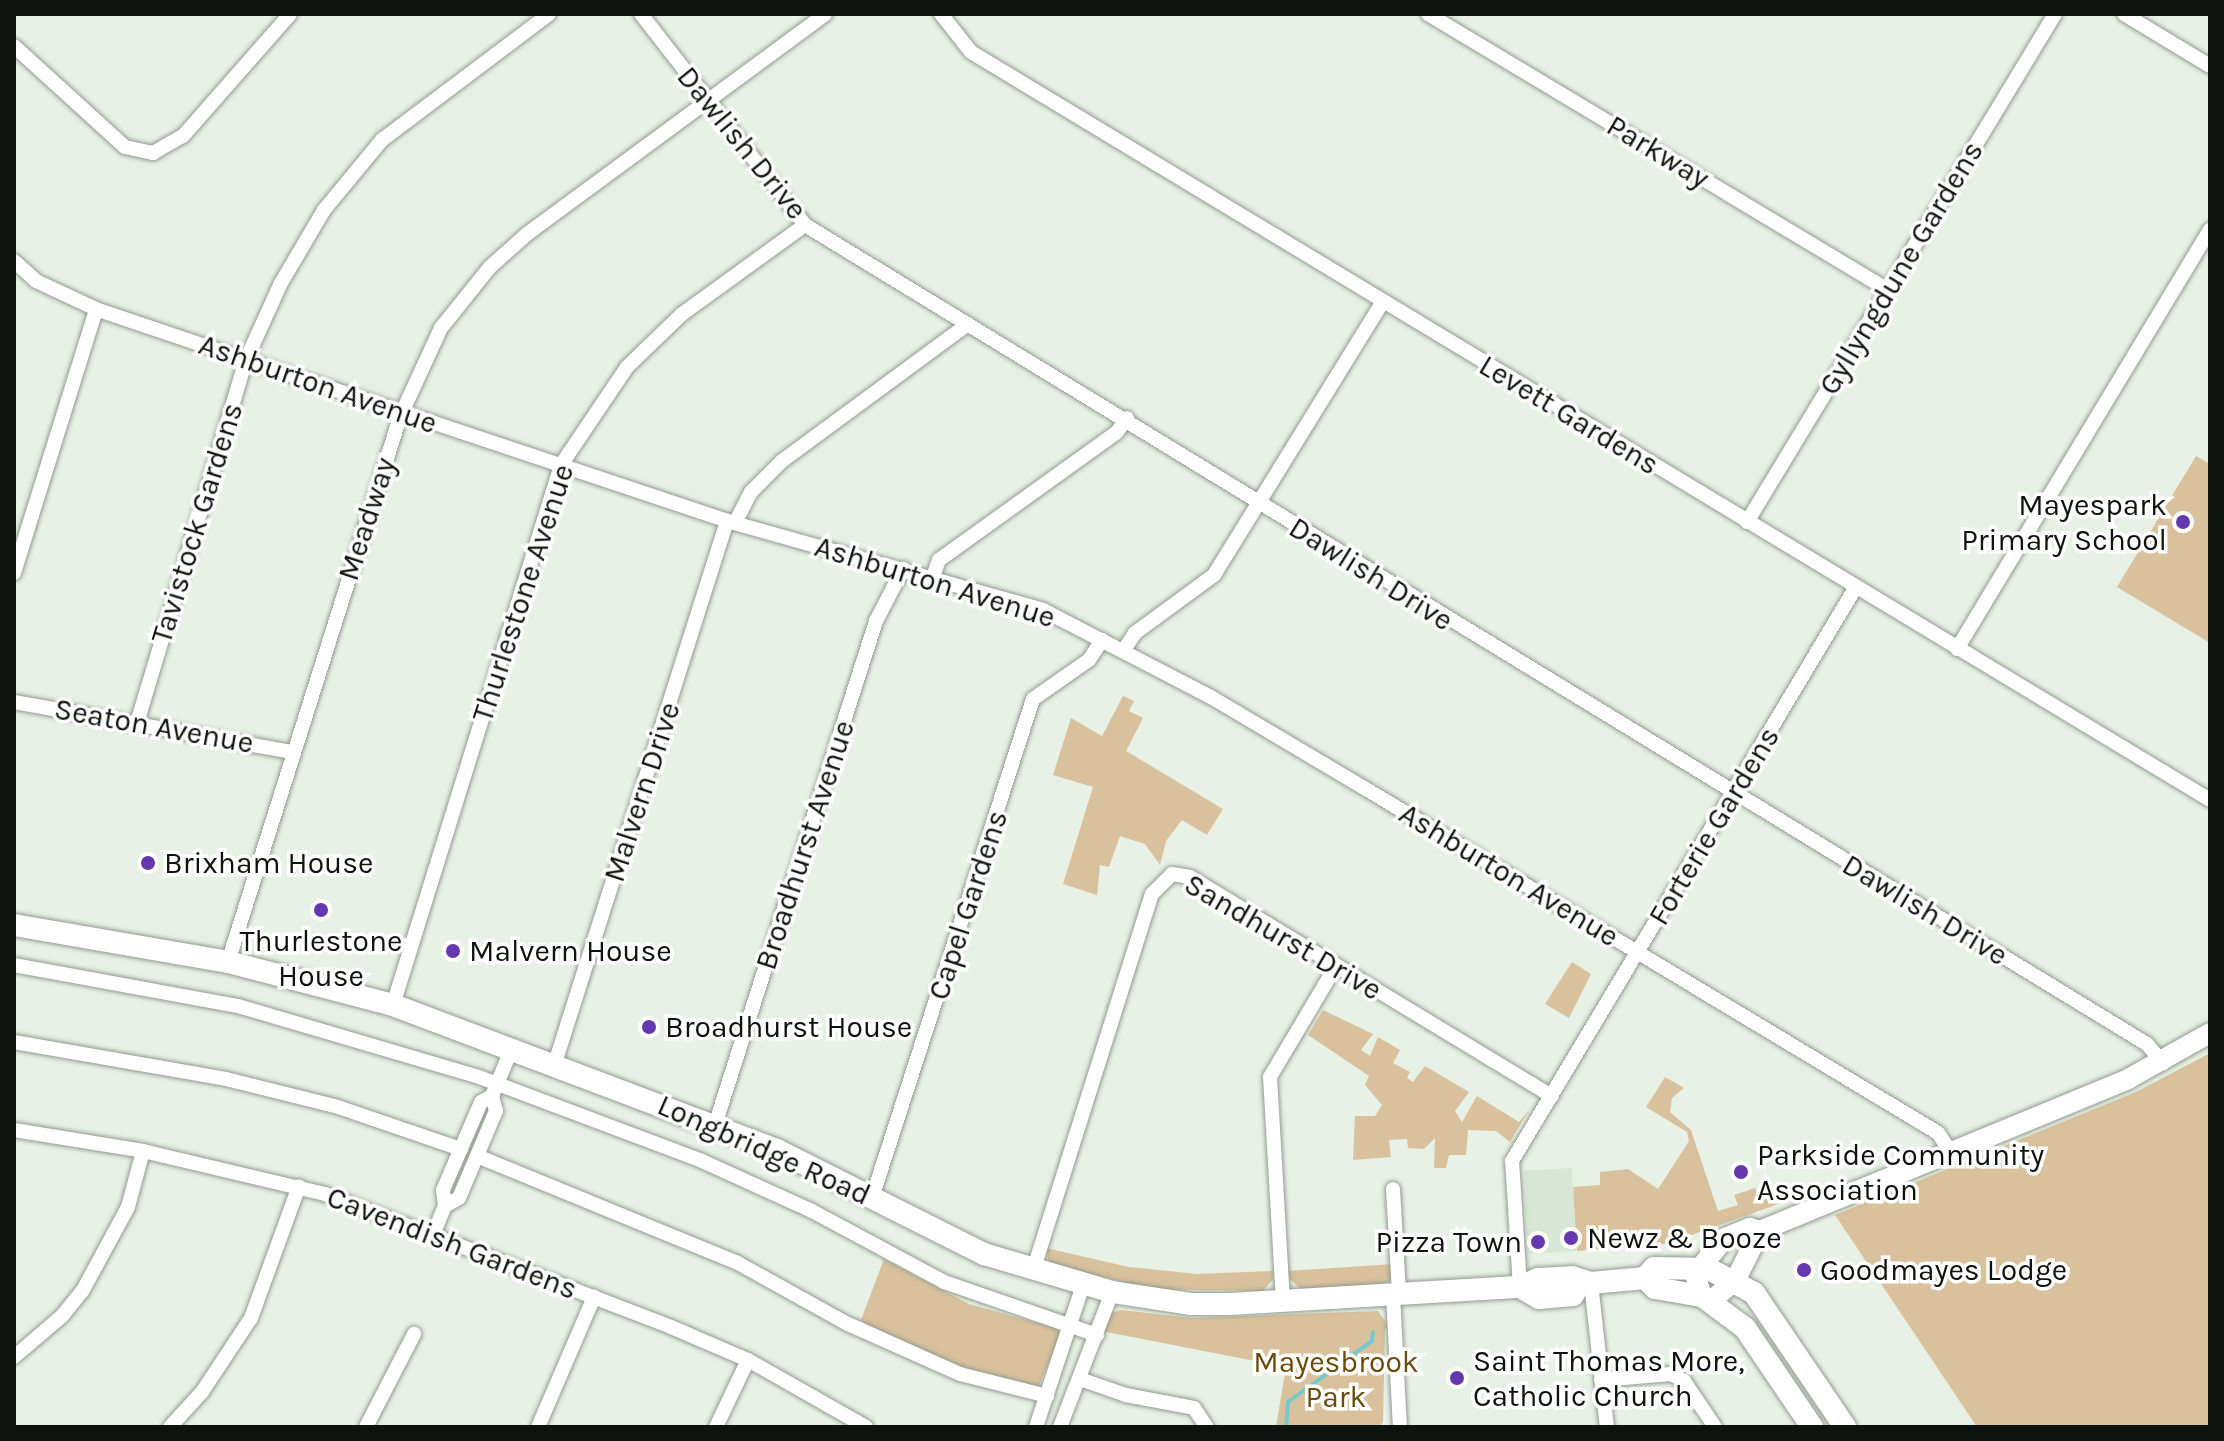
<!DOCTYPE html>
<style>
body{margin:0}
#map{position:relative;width:2224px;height:1441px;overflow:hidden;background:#e7f1e5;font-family:Karla,sans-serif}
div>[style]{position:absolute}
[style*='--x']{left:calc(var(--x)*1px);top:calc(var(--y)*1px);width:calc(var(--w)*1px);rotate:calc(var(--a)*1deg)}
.built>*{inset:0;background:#d8e7d5;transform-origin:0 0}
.green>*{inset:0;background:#dac19d}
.stream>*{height:4px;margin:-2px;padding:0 2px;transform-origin:2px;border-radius:2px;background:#78c9cf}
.roads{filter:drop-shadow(0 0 2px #929b90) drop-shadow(0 0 2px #929b90)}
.minor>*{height:14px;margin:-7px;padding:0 7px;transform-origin:7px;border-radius:7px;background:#fff}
.secondary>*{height:20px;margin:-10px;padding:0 10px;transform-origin:10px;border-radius:10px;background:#fff}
.primary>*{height:22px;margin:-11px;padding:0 11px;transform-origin:11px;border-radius:11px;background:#fff}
.dots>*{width:22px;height:22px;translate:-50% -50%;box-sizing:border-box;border:4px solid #fff;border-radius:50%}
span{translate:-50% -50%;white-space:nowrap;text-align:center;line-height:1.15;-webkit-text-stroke:7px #fff;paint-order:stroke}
.street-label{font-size:30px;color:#0f130f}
.poi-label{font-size:30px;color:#0f130f}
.right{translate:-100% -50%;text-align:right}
.left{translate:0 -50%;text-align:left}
.park-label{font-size:30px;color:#6c4a07}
.frame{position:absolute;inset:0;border:16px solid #0f130f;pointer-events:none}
</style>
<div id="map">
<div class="built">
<div style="left:1572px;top:1168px;width:83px;height:48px;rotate:87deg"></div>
</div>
<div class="green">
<div style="clip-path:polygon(2196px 456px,2210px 464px,2210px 643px,2117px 587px)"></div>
<div style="clip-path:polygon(1123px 696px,1134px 701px,1129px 711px,1143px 718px,1126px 751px,1223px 809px,1207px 835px,1182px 820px,1166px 841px,1160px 865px,1145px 844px,1120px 836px,1109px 867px,1100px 865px,1097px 895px,1063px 884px,1093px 787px,1053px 775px,1071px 718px,1102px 736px)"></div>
<div style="clip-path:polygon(1572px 962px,1591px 974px,1569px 1018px,1545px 1004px)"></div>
<div style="clip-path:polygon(1323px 1010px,1373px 1034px,1361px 1050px,1370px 1056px,1378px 1037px,1400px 1050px,1393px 1063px,1410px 1072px,1407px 1078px,1413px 1082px,1425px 1066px,1469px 1092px,1455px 1111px,1462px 1122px,1477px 1096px,1519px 1122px,1529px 1110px,1510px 1142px,1496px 1131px,1468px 1130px,1466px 1155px,1449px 1155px,1446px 1168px,1434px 1168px,1435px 1138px,1424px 1149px,1408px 1148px,1407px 1139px,1389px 1140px,1391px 1157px,1353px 1160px,1355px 1116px,1375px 1116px,1382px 1105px,1365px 1085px,1369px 1076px,1308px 1035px)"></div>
<div style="clip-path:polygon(2210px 1053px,2210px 1427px,1977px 1427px,1835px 1215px,2136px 1092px)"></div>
<div style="clip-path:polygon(1665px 1077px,1684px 1088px,1672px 1098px,1670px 1112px,1691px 1130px,1718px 1211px,1738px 1205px,1734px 1195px,1755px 1188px,1758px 1197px,1788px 1188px,1798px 1197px,1666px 1244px,1577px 1251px,1573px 1187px,1600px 1185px,1600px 1172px,1628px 1169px,1658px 1189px,1689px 1141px,1687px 1132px,1646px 1107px)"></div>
<div style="clip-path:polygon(1046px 1248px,1129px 1267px,1197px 1274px,1273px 1271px,1273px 1279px,1263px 1291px,1150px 1289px,1049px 1263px)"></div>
<div style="clip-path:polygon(884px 1259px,969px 1304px,1062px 1330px,1037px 1391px,956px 1368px,880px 1334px,861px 1320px)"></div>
<div style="clip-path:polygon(1394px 1264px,1393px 1277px,1385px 1284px,1301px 1289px,1287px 1277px,1287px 1271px)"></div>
<div style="clip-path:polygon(1120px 1310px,1193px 1318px,1378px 1311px,1390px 1328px,1385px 1329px,1383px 1422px,1379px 1427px,1276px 1427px,1286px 1367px,1101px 1331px,1110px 1314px)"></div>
</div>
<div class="stream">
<div style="--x:1286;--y:1427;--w:25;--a:-85"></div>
<div style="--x:1288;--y:1402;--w:104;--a:-36"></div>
<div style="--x:1372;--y:1341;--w:9;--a:-84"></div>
</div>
<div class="roads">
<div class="minor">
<div style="--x:641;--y:14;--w:267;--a:52.1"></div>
<div style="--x:805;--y:225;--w:1572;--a:31.4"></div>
<div style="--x:2147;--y:1044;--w:25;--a:50"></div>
<div style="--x:941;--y:14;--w:48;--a:51.7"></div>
<div style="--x:971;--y:52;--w:1447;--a:31.12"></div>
<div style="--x:1428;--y:14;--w:536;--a:30.96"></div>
<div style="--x:2124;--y:14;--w:100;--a:31.2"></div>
<div style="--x:14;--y:46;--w:150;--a:42.3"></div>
<div style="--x:125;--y:147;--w:29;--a:12"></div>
<div style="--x:153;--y:153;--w:34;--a:-30"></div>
<div style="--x:183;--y:136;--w:162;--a:-48.7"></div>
<div style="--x:14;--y:261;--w:30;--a:42"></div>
<div style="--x:36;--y:281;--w:66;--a:25"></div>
<div style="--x:96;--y:309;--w:234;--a:18.7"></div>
<div style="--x:318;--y:384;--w:431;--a:18.5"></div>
<div style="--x:727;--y:521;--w:328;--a:15.7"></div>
<div style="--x:1043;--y:610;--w:189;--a:27.4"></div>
<div style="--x:1211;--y:697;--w:180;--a:30.7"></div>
<div style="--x:1366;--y:789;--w:667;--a:31.02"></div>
<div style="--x:1938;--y:1133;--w:22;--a:56"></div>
<div style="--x:1747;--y:522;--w:594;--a:-58.77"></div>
<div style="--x:735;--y:523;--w:35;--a:-63"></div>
<div style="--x:751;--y:492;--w:44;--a:-45"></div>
<div style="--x:782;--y:461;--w:231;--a:-36.4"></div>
<div style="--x:14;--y:573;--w:276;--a:-72.7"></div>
<div style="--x:933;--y:577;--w:18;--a:-71"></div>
<div style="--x:939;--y:560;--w:219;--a:-35.7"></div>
<div style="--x:1117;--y:432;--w:17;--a:-54"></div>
<div style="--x:1957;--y:649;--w:490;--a:-58.9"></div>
<div style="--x:1123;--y:651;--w:22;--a:-56"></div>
<div style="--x:1135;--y:633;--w:98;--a:-36.3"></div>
<div style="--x:1214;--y:575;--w:320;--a:-58.3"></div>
<div style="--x:14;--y:702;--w:283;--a:10.2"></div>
<div style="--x:137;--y:723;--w:379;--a:-73.3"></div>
<div style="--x:246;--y:360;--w:85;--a:-65.6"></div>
<div style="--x:281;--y:283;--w:85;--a:-59.5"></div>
<div style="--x:324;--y:210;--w:91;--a:-50.4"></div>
<div style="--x:382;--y:140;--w:209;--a:-37"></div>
<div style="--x:228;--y:962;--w:571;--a:-72.48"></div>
<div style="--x:400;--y:417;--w:98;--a:-65.3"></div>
<div style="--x:441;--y:328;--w:78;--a:-51.2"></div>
<div style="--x:490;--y:267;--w:50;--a:-41.7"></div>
<div style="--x:527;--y:234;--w:370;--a:-36.4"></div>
<div style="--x:14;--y:965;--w:228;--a:10.4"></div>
<div style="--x:238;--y:1006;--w:251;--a:16.4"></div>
<div style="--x:479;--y:1077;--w:238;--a:20.6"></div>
<div style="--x:702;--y:1161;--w:119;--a:24.4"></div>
<div style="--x:810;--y:1210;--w:152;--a:28.2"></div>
<div style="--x:944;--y:1282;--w:162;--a:19.1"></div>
<div style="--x:393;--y:1005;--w:566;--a:-72.72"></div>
<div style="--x:561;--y:465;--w:118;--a:-56"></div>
<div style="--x:627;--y:367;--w:76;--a:-43.9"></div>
<div style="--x:682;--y:314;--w:152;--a:-35.9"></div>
<div style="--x:14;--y:1042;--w:215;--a:9.9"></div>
<div style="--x:226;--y:1079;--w:115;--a:14"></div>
<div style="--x:338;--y:1107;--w:130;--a:18.9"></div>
<div style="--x:555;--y:1063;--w:569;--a:-72.39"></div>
<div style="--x:715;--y:1125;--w:529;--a:-72.28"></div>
<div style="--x:876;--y:621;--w:59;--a:-62.6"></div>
<div style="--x:14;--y:1130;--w:131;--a:9.2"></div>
<div style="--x:143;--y:1151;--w:187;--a:13.3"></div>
<div style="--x:325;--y:1194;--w:371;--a:21"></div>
<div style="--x:671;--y:1327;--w:84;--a:23.2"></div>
<div style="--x:748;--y:1360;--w:136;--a:29.6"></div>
<div style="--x:477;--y:1156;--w:280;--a:22.3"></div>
<div style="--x:736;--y:1262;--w:128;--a:29"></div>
<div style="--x:848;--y:1324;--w:123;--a:24.1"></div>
<div style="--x:960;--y:1374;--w:90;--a:14.2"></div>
<div style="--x:1393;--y:1189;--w:105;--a:86.7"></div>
<div style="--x:872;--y:1198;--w:524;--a:-72.12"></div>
<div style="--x:1033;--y:699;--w:68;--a:-34.9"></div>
<div style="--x:1089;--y:660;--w:24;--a:-57"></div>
<div style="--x:445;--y:1206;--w:16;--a:-30"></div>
<div style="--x:459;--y:1198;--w:95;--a:-67"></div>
<div style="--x:496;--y:1111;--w:16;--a:-105"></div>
<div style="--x:492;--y:1096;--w:52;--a:-67.4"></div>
<div style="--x:433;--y:1235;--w:31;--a:-68"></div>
<div style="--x:445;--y:1206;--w:16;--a:-97"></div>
<div style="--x:443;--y:1190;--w:96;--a:-66.6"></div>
<div style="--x:481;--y:1102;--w:13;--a:-29"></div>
<div style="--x:1033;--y:1271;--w:395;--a:-72.5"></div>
<div style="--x:1152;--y:894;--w:28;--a:-45"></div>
<div style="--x:1172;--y:874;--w:18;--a:9"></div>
<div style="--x:1190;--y:877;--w:423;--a:31.2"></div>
<div style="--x:1591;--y:1283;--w:145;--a:83.7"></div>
<div style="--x:1520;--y:1287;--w:126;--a:-93.6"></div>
<div style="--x:1512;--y:1161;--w:669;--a:-59.07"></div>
<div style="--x:1393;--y:1295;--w:132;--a:87"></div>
<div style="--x:1283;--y:1302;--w:225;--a:-93.3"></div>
<div style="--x:1270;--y:1077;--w:129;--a:-59.3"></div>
<div style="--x:14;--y:1357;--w:63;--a:-40.5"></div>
<div style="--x:62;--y:1316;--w:33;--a:-51"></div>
<div style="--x:83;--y:1290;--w:94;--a:-61.5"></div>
<div style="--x:128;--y:1207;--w:58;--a:-75"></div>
<div style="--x:1080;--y:1379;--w:49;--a:19.2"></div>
<div style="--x:1126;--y:1395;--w:69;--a:10.8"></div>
<div style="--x:1194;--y:1408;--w:23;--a:56"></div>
<div style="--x:1601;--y:1380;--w:70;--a:-4.9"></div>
<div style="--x:1671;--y:1374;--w:15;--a:28"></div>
<div style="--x:1684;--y:1381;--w:55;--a:56"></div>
<div style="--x:170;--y:1427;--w:47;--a:-47.6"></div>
<div style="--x:202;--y:1392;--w:89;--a:-56.5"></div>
<div style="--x:251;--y:1318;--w:140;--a:-70"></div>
<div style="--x:366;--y:1427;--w:105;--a:-62.7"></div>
<div style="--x:538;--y:1427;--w:142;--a:-66.7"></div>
<div style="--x:716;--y:1427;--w:74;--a:-64.5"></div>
<div style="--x:1036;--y:1427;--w:150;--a:-71.7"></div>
<div style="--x:1060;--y:1427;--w:145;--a:-68.9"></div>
</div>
<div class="secondary">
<div style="--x:1702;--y:1296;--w:23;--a:-108"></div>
<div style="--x:1695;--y:1274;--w:47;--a:-50.2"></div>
<div style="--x:1725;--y:1238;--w:27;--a:-22"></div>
<div style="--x:1750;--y:1228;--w:10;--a:17"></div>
<div style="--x:1760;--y:1231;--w:398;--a:-22.4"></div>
<div style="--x:2128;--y:1079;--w:94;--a:-29.3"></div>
<div style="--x:1711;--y:1301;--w:33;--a:-41"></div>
<div style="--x:1736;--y:1279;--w:54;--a:-63.4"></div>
</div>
<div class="primary">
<div style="--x:14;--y:925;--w:217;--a:9.8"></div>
<div style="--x:228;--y:962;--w:171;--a:14.6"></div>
<div style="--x:393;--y:1005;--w:410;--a:20.7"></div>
<div style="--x:777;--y:1150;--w:232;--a:26.7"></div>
<div style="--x:984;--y:1254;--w:134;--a:16.5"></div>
<div style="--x:1112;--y:1292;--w:79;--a:8.7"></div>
<div style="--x:1190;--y:1304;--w:40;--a:0"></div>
<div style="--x:1230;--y:1304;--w:290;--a:-3.4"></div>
<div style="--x:1520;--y:1287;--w:20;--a:-24"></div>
<div style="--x:1538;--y:1279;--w:34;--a:-3"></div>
<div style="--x:1572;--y:1277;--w:20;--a:18"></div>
<div style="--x:1591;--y:1283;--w:54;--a:-5.3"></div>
<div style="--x:1645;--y:1278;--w:13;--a:-48"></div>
<div style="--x:1654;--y:1268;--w:55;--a:1"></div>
<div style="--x:1709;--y:1269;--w:51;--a:28.1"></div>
<div style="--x:1754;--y:1293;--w:162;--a:55.8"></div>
<div style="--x:1645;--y:1278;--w:14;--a:45"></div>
<div style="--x:1655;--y:1288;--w:48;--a:9.7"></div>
<div style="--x:1702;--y:1296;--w:54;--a:36.7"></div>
<div style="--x:1745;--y:1328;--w:120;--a:55.9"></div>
<div style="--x:1520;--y:1287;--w:22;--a:30"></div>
<div style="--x:1539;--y:1298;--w:34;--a:-5"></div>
<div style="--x:1573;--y:1295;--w:14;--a:-60"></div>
</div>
</div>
<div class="dots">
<div style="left:2183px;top:522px;background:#6438af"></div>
<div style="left:148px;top:863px;background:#6438af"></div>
<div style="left:321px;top:910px;background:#6438af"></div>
<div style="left:453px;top:951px;background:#6438af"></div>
<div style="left:649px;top:1027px;background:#6438af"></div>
<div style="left:1741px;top:1172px;background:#6438af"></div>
<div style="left:1571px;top:1238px;background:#6438af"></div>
<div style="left:1538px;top:1242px;background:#6438af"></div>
<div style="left:1804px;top:1270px;background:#6438af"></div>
<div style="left:1457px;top:1378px;background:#6438af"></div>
</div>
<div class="street-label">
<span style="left:742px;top:143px;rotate:51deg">Dawlish Drive</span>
<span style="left:1658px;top:152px;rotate:31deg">Parkway</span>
<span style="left:1901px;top:268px;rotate:-59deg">Gyllyngdune Gardens</span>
<span style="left:318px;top:384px;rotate:19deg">Ashburton Avenue</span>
<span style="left:1569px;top:415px;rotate:31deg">Levett Gardens</span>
<span style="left:367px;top:519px;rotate:-72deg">Meadway</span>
<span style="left:197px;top:523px;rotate:-73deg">Tavistock Gardens</span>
<span style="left:1371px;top:574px;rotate:32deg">Dawlish Drive</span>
<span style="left:935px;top:582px;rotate:17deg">Ashburton Avenue</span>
<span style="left:523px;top:593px;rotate:-72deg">Thurlestone Avenue</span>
<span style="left:154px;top:726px;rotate:10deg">Seaton Avenue</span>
<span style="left:642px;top:792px;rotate:-72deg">Malvern Drive</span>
<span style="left:1714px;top:826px;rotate:-59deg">Forterie Gardens</span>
<span style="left:805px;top:845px;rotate:-72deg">Broadhurst Avenue</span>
<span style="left:1509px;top:875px;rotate:31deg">Ashburton Avenue</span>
<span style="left:968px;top:905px;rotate:-72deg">Capel Gardens</span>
<span style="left:1925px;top:910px;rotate:31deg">Dawlish Drive</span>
<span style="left:1283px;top:937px;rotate:30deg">Sandhurst Drive</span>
<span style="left:764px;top:1150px;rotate:24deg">Longbridge Road</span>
<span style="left:452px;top:1243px;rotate:21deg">Cavendish Gardens</span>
</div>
<div class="poi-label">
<span class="right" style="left:2167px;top:522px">Mayespark<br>Primary School</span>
<span class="left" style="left:164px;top:863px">Brixham House</span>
<span style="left:321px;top:958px">Thurlestone<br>House</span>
<span class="left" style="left:469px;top:951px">Malvern House</span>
<span class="left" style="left:665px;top:1027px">Broadhurst House</span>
<span class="left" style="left:1757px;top:1172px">Parkside Community<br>Association</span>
<span class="left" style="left:1587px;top:1238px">Newz &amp; Booze</span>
<span class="right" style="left:1522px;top:1242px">Pizza Town</span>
<span class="left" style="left:1820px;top:1270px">Goodmayes Lodge</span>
<span class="left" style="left:1473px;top:1378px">Saint Thomas More,<br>Catholic Church</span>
</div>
<div class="park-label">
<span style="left:1336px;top:1379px">Mayesbrook<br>Park</span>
</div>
<div class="frame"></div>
</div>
